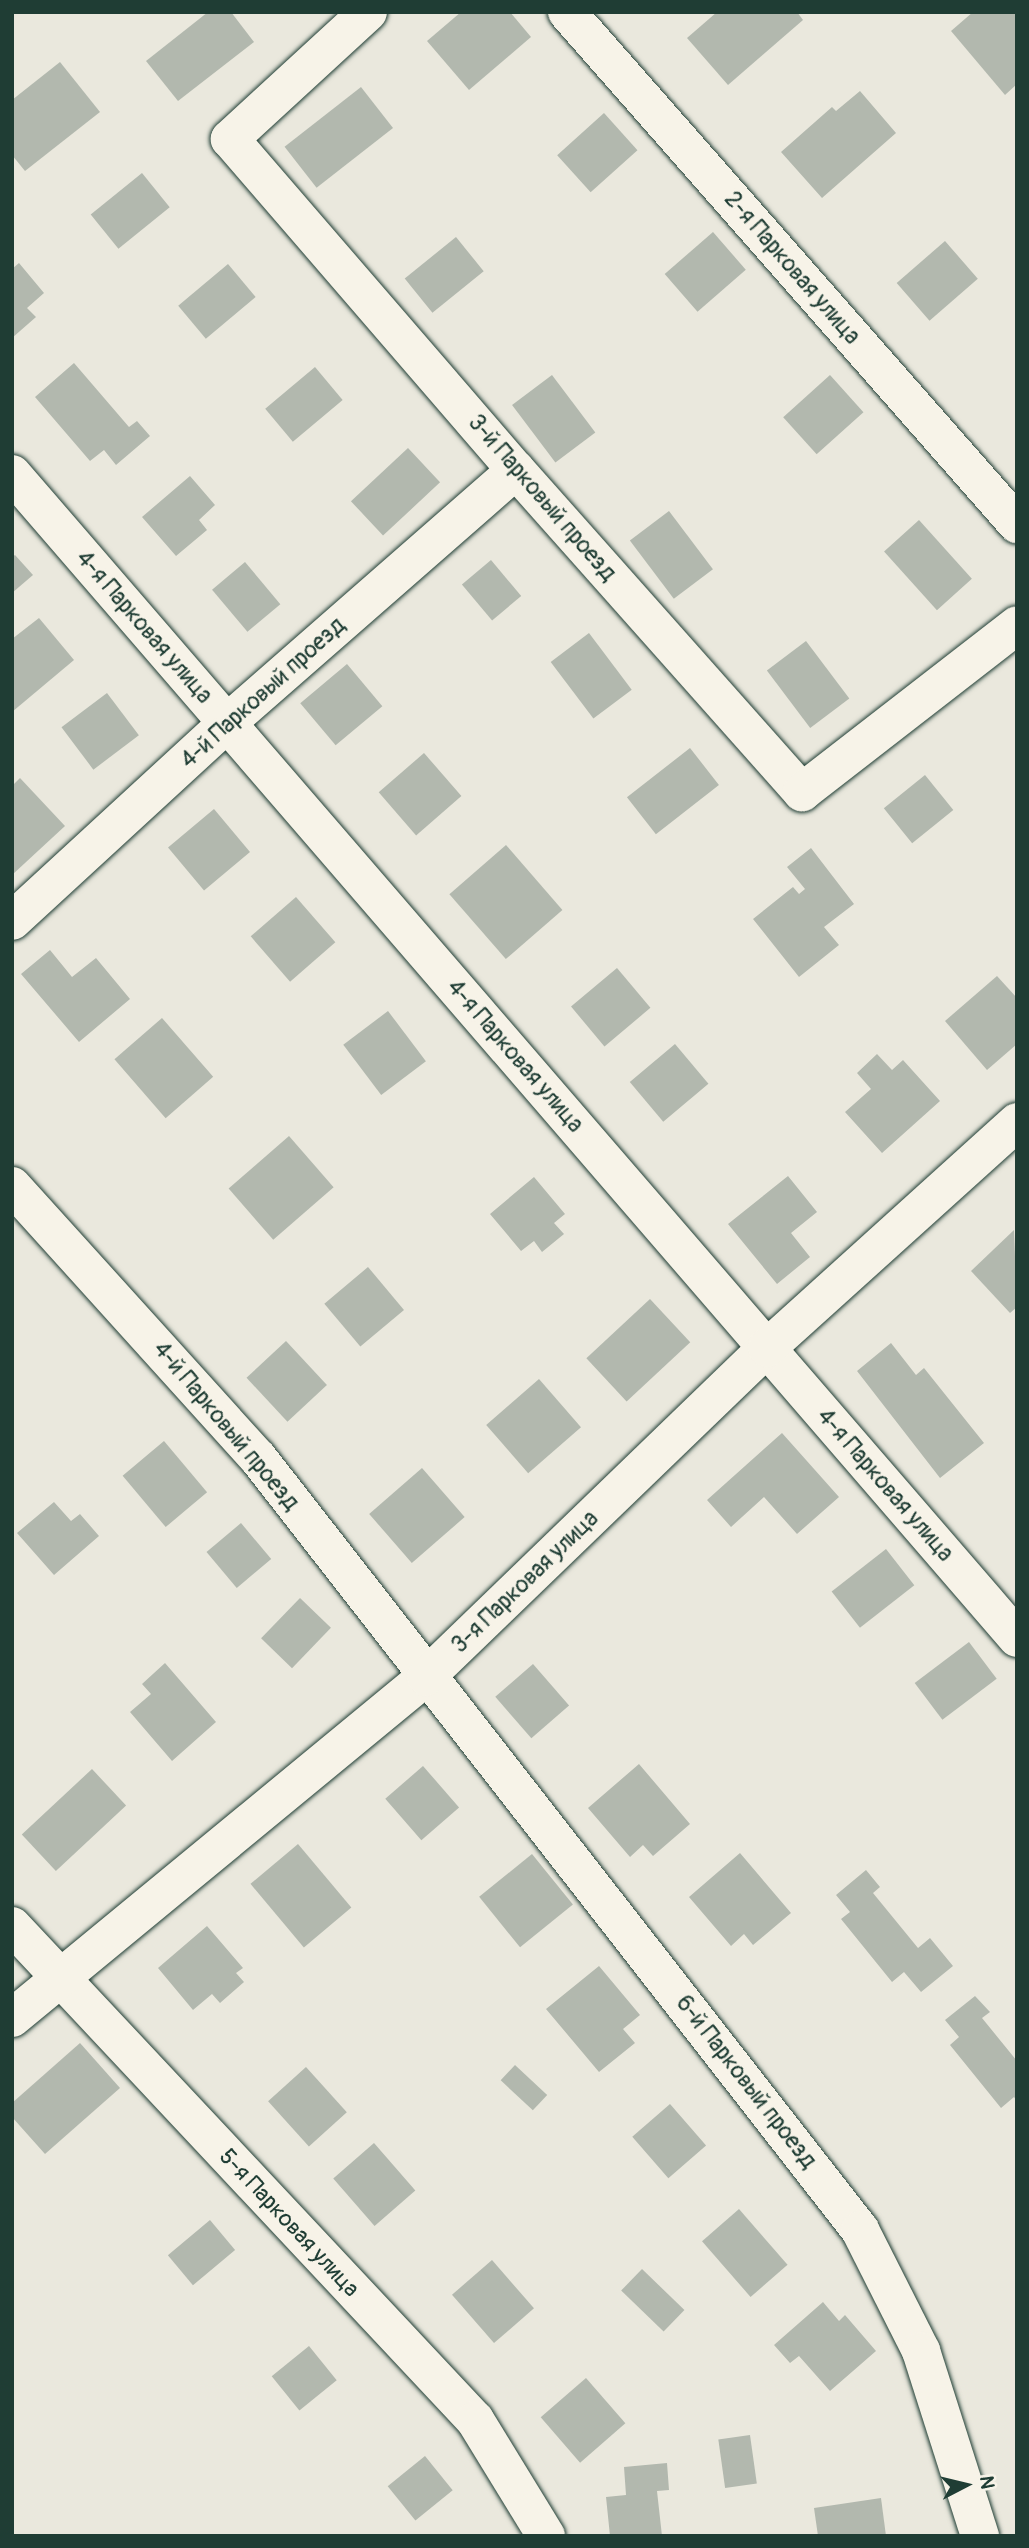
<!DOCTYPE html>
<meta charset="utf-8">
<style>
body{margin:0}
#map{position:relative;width:1029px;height:2548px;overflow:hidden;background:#eae8dd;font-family:Pangolin,sans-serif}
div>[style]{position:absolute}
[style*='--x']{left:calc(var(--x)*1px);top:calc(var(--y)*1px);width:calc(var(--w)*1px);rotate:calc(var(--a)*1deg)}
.building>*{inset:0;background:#b2b8ae;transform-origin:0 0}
.roads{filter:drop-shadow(0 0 2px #1f3d34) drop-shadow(0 0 2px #1f3d34)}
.minor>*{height:38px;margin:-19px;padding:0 19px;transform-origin:19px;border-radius:19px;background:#f7f3e8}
span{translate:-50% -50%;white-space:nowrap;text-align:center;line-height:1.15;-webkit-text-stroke:5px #f7f3e8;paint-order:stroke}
.street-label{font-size:23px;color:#1f3d34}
.frame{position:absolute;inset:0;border:14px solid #1f3d34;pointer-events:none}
.north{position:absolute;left:931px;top:2450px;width:70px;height:70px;-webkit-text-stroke:5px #f7f3e8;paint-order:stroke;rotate:83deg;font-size:19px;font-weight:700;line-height:28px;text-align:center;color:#1f3d34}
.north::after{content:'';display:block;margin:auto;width:24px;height:32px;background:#1f3d34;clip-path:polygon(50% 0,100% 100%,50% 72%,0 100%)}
</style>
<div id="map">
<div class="building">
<div style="clip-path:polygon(208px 12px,231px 12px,254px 42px,178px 101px,146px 61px)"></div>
<div style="clip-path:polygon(461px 12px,510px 12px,531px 37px,469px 90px,427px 41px)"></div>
<div style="clip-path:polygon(717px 12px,797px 12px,803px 20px,728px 85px,687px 38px)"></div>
<div style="clip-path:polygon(973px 12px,1017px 12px,1017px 84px,1005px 95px,951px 31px)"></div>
<div style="clip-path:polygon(60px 62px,100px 112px,25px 171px,12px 155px,12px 100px)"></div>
<div style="left:361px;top:87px;width:52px;height:97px;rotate:52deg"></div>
<div style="clip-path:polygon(860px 91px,896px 133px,822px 198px,781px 152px,832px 107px,836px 111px)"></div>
<div style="left:604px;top:113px;width:50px;height:63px;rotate:48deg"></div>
<div style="left:142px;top:173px;width:44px;height:66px;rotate:51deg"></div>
<div style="left:713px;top:232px;width:50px;height:64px;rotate:49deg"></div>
<div style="left:456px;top:237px;width:44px;height:66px;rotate:51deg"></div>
<div style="left:945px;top:241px;width:50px;height:64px;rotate:49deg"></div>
<div style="clip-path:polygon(19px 263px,44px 293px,27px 308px,36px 317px,12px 338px,12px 269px)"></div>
<div style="left:228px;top:264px;width:43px;height:65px;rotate:50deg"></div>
<div style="clip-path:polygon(74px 363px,129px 427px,137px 421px,150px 436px,116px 465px,104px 450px,90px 461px,35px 397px)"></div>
<div style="left:315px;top:367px;width:43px;height:65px;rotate:50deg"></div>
<div style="left:552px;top:375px;width:72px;height:50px;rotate:53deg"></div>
<div style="left:830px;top:375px;width:50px;height:63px;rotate:48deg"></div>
<div style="left:408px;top:448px;width:47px;height:78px;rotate:47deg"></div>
<div style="clip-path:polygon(190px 476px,215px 505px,199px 520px,207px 530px,176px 556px,142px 517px)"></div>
<div style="left:669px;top:511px;width:73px;height:49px;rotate:53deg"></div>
<div style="left:919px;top:520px;width:79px;height:47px;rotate:48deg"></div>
<div style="clip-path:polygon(15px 555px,33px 575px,12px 593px,12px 557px)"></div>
<div style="left:491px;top:560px;width:47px;height:38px;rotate:50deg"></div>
<div style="left:245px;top:562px;width:55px;height:43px;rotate:50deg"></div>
<div style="clip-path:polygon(39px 618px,74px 660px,12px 712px,12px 639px)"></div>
<div style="left:589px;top:633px;width:71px;height:48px;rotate:53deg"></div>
<div style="left:806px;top:641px;width:72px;height:49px;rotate:53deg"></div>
<div style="left:347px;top:664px;width:55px;height:61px;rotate:50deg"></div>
<div style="left:107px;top:693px;width:53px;height:57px;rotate:53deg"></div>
<div style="left:690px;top:748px;width:47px;height:80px;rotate:52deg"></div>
<div style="left:424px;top:753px;width:57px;height:60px;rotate:49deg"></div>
<div style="left:925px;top:775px;width:45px;height:53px;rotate:51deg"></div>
<div style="clip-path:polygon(20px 778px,65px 826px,12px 875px,12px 786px)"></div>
<div style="left:214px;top:809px;width:56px;height:60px;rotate:50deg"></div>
<div style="left:506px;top:845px;width:86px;height:75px;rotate:49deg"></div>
<div style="clip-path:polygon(811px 848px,854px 904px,824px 927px,839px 945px,799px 977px,753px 919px,793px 887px,799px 894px,805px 889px,787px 867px)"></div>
<div style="left:296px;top:897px;width:60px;height:60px;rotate:49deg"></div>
<div style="clip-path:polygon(50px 950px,72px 977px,96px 958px,130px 999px,79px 1042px,21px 974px)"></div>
<div style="left:617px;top:968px;width:52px;height:60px;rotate:50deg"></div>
<div style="clip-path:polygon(997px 976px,1017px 998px,1017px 1044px,987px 1070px,945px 1021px)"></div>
<div style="left:388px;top:1011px;width:63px;height:56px;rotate:53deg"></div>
<div style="left:162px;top:1018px;width:78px;height:63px;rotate:49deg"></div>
<div style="left:675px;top:1044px;width:52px;height:59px;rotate:50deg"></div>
<div style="clip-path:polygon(877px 1054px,892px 1070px,903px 1060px,940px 1101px,882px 1153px,845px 1112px,871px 1089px,857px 1073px)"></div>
<div style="left:289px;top:1136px;width:68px;height:80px;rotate:49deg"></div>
<div style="clip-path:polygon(788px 1176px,817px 1212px,791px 1233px,810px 1257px,777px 1284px,728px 1224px)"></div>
<div style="clip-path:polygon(534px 1177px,565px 1214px,554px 1223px,564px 1234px,542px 1252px,534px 1241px,521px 1251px,490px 1214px)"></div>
<div style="clip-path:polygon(1014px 1230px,1017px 1307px,1010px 1313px,971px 1271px)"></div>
<div style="left:368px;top:1267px;width:56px;height:57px;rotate:50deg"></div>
<div style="left:650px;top:1299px;width:59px;height:87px;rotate:47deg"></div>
<div style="left:286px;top:1341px;width:60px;height:54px;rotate:47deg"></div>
<div style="clip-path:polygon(891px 1343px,916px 1375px,924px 1368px,984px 1443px,940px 1478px,857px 1371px)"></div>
<div style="left:539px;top:1379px;width:64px;height:70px;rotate:49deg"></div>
<div style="clip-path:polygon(782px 1433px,839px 1497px,797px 1534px,764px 1497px,731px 1527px,707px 1500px)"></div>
<div style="left:164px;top:1441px;width:67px;height:54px;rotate:50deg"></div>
<div style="left:422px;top:1468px;width:65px;height:70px;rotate:49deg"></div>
<div style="clip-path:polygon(54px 1502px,71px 1521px,80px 1514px,99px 1536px,54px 1575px,17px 1533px)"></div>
<div style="left:241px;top:1523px;width:47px;height:45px;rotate:50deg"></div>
<div style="left:886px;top:1549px;width:46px;height:69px;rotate:52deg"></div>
<div style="left:300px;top:1598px;width:43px;height:56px;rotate:44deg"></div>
<div style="left:969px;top:1642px;width:46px;height:68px;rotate:53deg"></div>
<div style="clip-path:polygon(165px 1663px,216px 1722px,172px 1761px,130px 1712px,151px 1694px,142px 1684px)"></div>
<div style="left:533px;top:1664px;width:55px;height:50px;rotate:49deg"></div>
<div style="clip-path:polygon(639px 1764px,690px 1824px,653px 1856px,643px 1845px,630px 1857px,588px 1808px)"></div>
<div style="left:423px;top:1766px;width:55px;height:50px;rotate:49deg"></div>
<div style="left:92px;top:1769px;width:50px;height:96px;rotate:47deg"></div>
<div style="left:298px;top:1844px;width:83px;height:62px;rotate:50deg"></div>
<div style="clip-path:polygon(740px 1853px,791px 1913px,753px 1945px,744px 1934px,731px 1946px,689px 1897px)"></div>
<div style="left:532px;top:1854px;width:65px;height:68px;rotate:51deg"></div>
<div style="clip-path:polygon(866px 1870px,880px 1887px,873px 1893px,918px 1948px,930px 1938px,953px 1966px,921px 1992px,904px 1972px,892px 1982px,841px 1919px,850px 1912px,836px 1895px)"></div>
<div style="clip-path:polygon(207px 1926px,243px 1968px,236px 1973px,244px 1982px,220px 2003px,212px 1994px,193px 2010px,158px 1968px)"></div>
<div style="clip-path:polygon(599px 1966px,640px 2015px,623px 2029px,635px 2043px,599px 2072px,546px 2009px)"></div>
<div style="clip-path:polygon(975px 1996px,990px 2012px,982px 2018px,1017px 2061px,1017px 2101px,1014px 2097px,1001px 2108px,950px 2045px,959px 2037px,945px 2020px)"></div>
<div style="clip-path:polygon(80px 2043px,120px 2088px,45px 2154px,12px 2117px,12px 2103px)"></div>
<div style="left:515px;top:2065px;width:44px;height:21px;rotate:43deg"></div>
<div style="left:306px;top:2067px;width:61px;height:51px;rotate:48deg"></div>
<div style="left:670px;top:2104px;width:55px;height:50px;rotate:49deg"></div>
<div style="left:374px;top:2143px;width:63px;height:54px;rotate:49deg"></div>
<div style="left:739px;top:2209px;width:74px;height:49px;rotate:49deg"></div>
<div style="left:210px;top:2220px;width:39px;height:55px;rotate:50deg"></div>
<div style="left:492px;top:2260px;width:64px;height:53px;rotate:49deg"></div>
<div style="left:642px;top:2269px;width:59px;height:30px;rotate:44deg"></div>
<div style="clip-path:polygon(823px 2302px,839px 2321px,845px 2315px,876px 2351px,830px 2391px,799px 2356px,790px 2363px,774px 2345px)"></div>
<div style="left:309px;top:2346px;width:44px;height:48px;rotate:51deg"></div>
<div style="left:586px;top:2378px;width:60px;height:60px;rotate:49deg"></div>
<div style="left:750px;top:2435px;width:49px;height:32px;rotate:82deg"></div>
<div style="left:425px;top:2456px;width:44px;height:48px;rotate:51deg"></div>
<div style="clip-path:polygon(667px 2463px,669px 2490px,657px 2491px,662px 2536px,610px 2536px,606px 2497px,626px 2495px,624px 2467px)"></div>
<div style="clip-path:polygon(881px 2498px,886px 2536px,818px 2536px,814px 2508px)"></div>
</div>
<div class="roads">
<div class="minor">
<div style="--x:368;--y:12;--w:188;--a:137.4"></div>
<div style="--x:230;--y:139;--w:437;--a:49.2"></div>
<div style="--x:516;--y:470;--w:431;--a:48.4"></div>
<div style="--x:802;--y:792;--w:272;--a:-37.8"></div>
<div style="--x:567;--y:12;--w:682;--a:48.69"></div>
<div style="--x:12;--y:474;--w:1538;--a:49.19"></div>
<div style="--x:12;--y:921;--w:292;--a:-42.6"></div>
<div style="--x:227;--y:723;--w:384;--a:-41.2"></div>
<div style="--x:12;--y:1186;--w:367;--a:47.9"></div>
<div style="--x:258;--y:1458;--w:979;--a:52.05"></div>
<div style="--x:860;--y:2230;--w:136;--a:63.2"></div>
<div style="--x:921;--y:2351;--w:194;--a:72.3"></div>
<div style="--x:12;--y:1926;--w:677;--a:46.86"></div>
<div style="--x:475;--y:2420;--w:136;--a:58.5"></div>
<div style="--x:12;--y:2018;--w:536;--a:-39.48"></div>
<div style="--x:426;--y:1677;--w:474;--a:-44"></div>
<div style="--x:767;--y:1348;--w:337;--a:-42.1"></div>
</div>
</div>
<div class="street-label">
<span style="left:792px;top:268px;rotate:49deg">2-я Парковая улица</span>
<span style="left:542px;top:498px;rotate:49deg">3-й Парковый проезд</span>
<span style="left:144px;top:627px;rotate:49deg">4-я Парковая улица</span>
<span style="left:263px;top:693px;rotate:-42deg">4-й Парковый проезд</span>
<span style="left:515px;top:1056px;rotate:49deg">4-я Парковая улица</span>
<span style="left:226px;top:1426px;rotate:50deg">4-й Парковый проезд</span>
<span style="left:885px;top:1485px;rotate:49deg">4-я Парковая улица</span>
<span style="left:525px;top:1582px;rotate:-44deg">3-я Парковая улица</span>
<span style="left:746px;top:2082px;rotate:52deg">6-й Парковый проезд</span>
<span style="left:289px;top:2223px;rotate:47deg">5-я Парковая улица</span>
</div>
<div class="frame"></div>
<div class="north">N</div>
</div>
